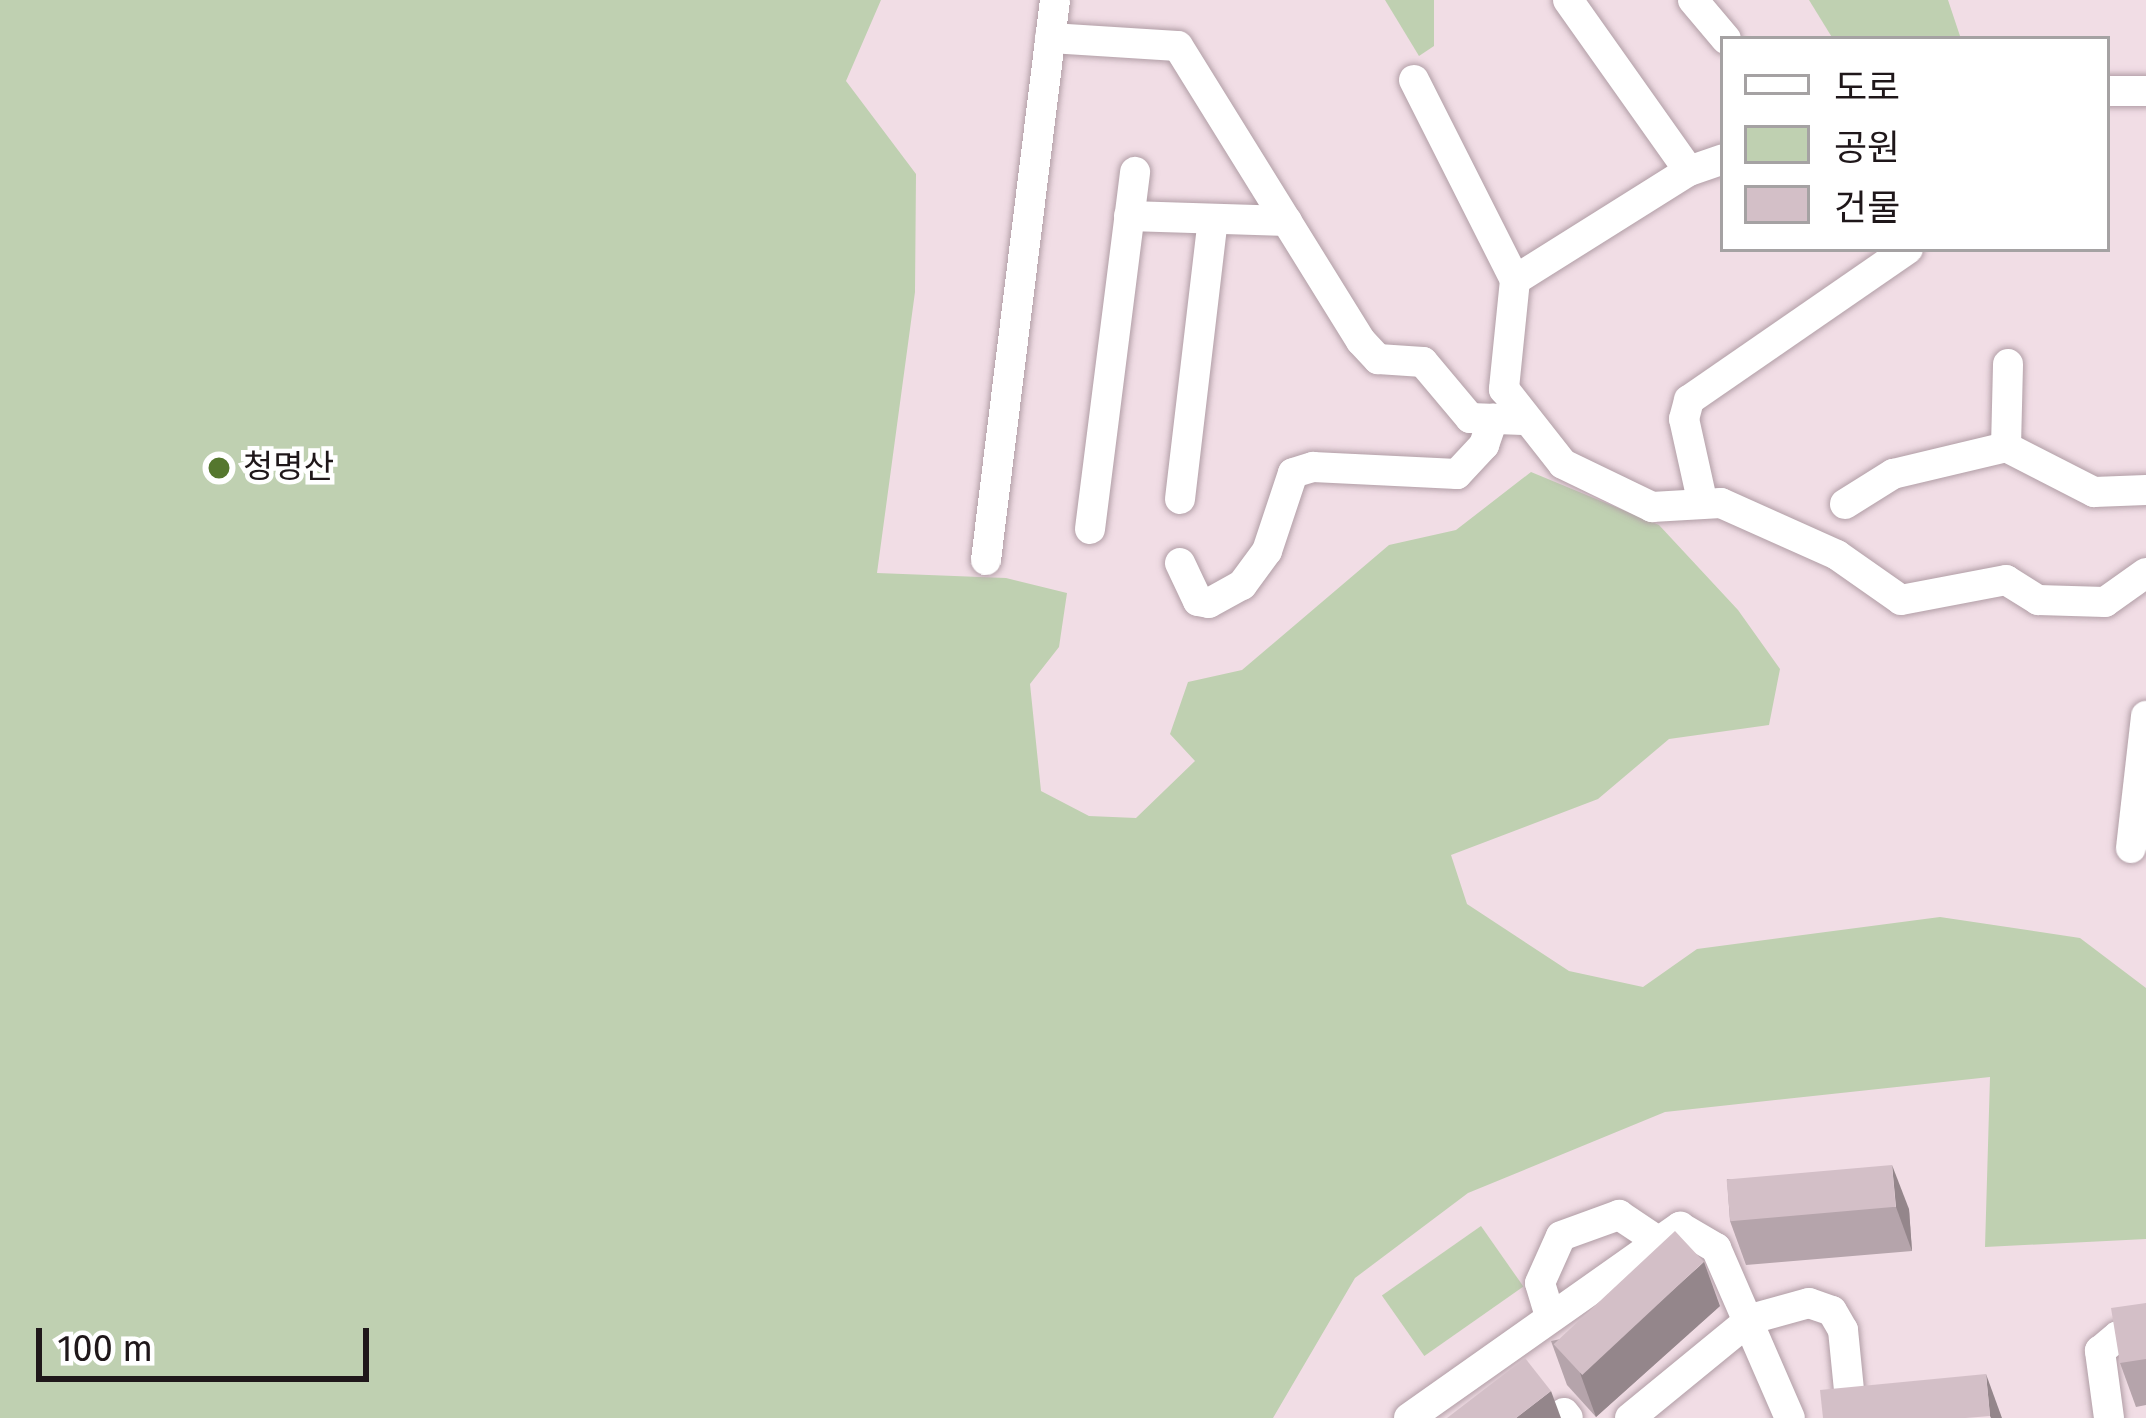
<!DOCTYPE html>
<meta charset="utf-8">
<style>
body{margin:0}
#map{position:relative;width:2146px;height:1418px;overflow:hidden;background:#f1dde5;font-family:"Fira Sans","Noto Sans KR",sans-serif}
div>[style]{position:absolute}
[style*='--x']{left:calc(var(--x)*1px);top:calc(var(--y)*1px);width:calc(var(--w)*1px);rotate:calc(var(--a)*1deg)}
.green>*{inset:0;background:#bfd0b1;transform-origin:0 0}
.roads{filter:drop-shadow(0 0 3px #b19ea6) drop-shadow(0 0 3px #b19ea6)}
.minor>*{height:30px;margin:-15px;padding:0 15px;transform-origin:15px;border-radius:15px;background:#fff}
.wall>*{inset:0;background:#b5a4ab}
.shaded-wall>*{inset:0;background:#94868b}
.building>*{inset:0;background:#d3bfc7;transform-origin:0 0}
.dots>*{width:33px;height:33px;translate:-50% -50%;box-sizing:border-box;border:6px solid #fff;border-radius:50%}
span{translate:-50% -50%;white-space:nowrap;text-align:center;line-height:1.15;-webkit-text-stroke:9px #fff;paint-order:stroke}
.poi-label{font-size:33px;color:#1f171a}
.left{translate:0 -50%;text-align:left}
.legend{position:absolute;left:1720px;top:36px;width:390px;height:216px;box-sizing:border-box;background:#fff;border:3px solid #a5a2a3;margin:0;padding:15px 21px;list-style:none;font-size:36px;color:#1f171a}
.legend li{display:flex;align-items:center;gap:24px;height:60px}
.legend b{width:60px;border:3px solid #a5a2a3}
.scale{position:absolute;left:36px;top:1328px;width:333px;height:54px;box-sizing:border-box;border:6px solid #1f171a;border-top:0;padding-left:15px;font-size:36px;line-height:42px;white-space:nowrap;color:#1f171a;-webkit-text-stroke:9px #fff;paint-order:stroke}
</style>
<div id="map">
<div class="green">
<div style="clip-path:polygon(0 0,881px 0,846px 81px,916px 174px,915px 292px,877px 573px,1006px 578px,1067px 593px,1059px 647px,1030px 684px,1041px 791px,1089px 816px,1136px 818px,1195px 761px,1170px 734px,1188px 682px,1242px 670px,1389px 545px,1456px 530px,1531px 472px,1659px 525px,1738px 610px,1780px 669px,1769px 725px,1669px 739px,1598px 799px,1451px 855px,1467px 904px,1569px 971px,1643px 987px,1697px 949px,1940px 917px,2080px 938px,2146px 988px,2146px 1239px,1985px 1247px,1990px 1077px,1665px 1112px,1468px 1193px,1355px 1278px,1273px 1418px,0 1418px)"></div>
<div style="clip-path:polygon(1385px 0,1434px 0,1434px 46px,1419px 56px)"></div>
<div style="clip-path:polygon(1809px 0,1948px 0,1961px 39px,1833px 39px)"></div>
<div style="left:1481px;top:1226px;width:74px;height:121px;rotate:55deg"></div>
</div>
<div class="roads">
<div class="minor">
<div style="--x:1568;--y:0;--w:209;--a:54.7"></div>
<div style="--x:1693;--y:0;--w:51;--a:49.8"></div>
<div style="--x:1050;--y:38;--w:128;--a:3.6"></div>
<div style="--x:1178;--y:46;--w:347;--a:58.2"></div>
<div style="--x:1361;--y:341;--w:25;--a:47"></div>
<div style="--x:1378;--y:359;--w:45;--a:3.8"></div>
<div style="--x:1423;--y:362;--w:73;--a:50"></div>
<div style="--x:1470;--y:418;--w:53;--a:2.2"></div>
<div style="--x:1414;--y:80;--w:224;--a:63.2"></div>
<div style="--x:1515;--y:280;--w:110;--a:95.8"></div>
<div style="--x:1504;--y:389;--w:95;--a:51.8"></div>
<div style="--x:1563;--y:464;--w:99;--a:25.8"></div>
<div style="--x:1652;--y:507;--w:69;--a:-3.3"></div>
<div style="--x:1721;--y:503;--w:127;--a:24.1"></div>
<div style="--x:1837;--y:555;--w:78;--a:35.1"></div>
<div style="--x:1901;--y:600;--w:107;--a:-10.8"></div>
<div style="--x:2006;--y:580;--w:38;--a:32"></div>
<div style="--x:2038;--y:600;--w:67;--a:1.7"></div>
<div style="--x:2105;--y:602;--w:50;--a:-35.3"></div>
<div style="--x:2107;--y:91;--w:39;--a:0"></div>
<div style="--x:1129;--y:216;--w:158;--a:1.8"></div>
<div style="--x:1515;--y:280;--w:205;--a:-32.1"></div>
<div style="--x:1689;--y:171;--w:36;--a:-19"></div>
<div style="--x:2006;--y:447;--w:83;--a:-88.6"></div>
<div style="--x:1180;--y:499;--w:282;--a:-83.3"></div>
<div style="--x:1702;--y:500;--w:83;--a:-102.5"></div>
<div style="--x:1684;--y:419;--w:20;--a:-75"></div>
<div style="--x:1689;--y:400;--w:266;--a:-34.6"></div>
<div style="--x:1845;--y:504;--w:57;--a:-32"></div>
<div style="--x:1893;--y:474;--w:116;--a:-13.4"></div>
<div style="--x:2006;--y:447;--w:99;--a:27.1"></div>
<div style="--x:2094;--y:492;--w:52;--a:-2.2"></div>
<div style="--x:1090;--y:529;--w:360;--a:-82.8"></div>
<div style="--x:986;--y:560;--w:564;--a:-82.98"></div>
<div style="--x:1180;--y:563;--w:42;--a:64.7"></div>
<div style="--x:1198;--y:601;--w:11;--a:10"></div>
<div style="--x:1209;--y:603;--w:38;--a:-29"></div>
<div style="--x:1242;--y:585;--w:42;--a:-53.7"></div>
<div style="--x:1267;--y:551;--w:82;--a:-71.6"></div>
<div style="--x:1293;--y:473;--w:21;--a:-17"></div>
<div style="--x:1313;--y:467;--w:144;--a:2.8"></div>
<div style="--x:1457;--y:474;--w:40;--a:-47"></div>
<div style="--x:1484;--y:445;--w:28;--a:-71"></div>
<div style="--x:2131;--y:848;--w:133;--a:-83.5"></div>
<div style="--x:1550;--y:1316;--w:34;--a:-107"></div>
<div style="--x:1540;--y:1283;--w:51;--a:-65.9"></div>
<div style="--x:1561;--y:1236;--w:62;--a:-19.9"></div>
<div style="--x:1619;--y:1215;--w:43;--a:33.7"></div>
<div style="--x:1564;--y:1413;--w:6;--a:51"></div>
<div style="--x:1409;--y:1418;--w:332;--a:-35.2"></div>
<div style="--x:1680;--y:1227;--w:42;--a:30.3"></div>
<div style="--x:1716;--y:1248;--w:185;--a:66.5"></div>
<div style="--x:1630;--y:1418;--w:156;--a:-39.3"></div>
<div style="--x:1751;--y:1319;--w:60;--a:-15.4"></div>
<div style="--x:1809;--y:1303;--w:24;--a:19"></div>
<div style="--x:1832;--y:1311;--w:22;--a:60"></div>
<div style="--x:1843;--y:1330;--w:80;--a:84.3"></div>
<div style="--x:2109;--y:1418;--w:68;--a:-97.7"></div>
<div style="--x:2100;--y:1351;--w:23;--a:-40"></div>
<div style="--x:2118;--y:1336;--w:28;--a:-8"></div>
</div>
</div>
<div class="wall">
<div style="clip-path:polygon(1727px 1179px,1909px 1209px,1912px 1251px,1746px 1265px,1730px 1221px)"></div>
<div style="clip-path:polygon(2146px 1303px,2146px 1405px,2136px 1407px,2120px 1363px)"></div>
<div style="clip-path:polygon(1720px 1306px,1596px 1417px,1567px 1385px,1551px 1341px)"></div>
</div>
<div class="shaded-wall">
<div style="clip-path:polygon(1892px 1165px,1909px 1209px,1912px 1251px,1896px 1207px)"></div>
<div style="clip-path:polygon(1704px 1262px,1720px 1306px,1596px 1417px,1580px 1373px)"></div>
<div style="clip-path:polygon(1986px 1374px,2002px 1418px,1991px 1418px,1990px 1416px)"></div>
<div style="clip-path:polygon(1551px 1391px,1561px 1418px,1516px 1418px)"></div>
</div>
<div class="building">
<div style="left:1892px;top:1165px;width:42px;height:166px;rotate:85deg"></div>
<div style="left:1675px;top:1231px;width:42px;height:166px;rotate:47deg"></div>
<div style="clip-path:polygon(2146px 1303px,2146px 1359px,2120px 1363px,2111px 1308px)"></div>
<div style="clip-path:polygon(1525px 1358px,1551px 1391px,1516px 1418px,1447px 1418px)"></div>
<div style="clip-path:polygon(1986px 1374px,1990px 1416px,1966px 1418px,1823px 1418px,1820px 1390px)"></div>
</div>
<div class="dots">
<div style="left:219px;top:468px;background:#55772e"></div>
</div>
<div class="poi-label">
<span class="left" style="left:243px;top:468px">청명산</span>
</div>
<ul class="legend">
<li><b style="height:15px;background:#fff"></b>도로</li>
<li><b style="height:33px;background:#bfd0b1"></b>공원</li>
<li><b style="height:33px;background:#d3bfc7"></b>건물</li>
</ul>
<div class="scale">100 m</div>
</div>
